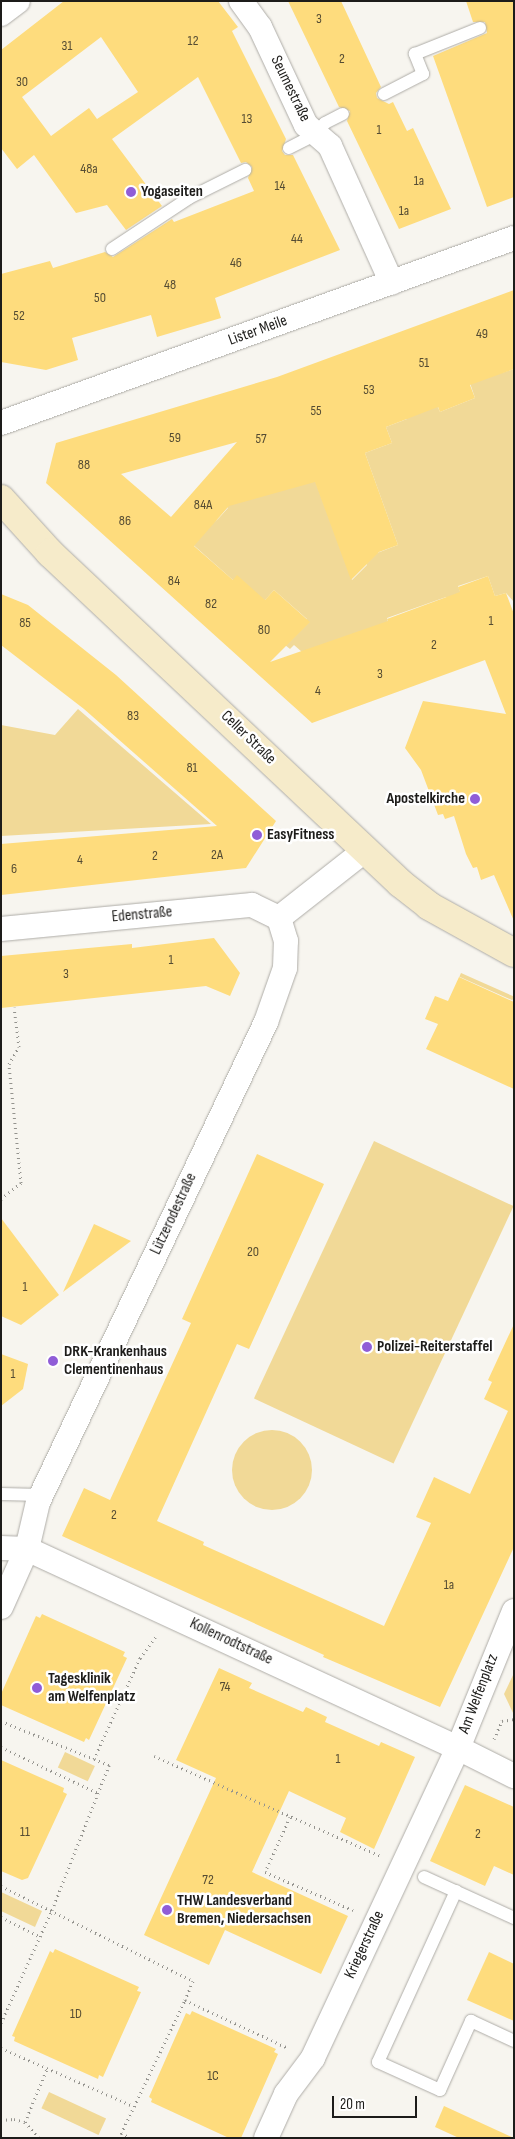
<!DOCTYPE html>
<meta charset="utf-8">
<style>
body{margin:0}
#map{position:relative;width:515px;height:2139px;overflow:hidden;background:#f7f5ef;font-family:"Sofia Sans Condensed",sans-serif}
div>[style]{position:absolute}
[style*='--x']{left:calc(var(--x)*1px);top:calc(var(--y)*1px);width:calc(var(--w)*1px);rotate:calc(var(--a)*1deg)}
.green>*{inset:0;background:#f1d997;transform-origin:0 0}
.round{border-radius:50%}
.building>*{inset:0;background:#fedc7d}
.path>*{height:3px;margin-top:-1.5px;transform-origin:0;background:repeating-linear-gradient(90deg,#94938e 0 1px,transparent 0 5px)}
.roads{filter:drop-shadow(0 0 1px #aeaca7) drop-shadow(0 0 1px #aeaca7)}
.lane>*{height:12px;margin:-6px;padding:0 6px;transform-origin:6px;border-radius:6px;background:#fff}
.street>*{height:24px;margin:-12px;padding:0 12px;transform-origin:12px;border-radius:12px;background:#fff}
.secondary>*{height:28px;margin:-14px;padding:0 14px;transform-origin:14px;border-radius:14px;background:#f6ebca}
.dots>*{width:14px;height:14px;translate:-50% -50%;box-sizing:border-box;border:2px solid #fff;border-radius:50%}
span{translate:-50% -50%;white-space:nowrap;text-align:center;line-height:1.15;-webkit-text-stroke:5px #fff;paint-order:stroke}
.number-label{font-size:14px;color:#554c33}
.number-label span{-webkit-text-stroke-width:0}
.street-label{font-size:16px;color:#1d1c1a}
.poi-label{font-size:16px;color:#1d1c1a;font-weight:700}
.left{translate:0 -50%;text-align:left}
.right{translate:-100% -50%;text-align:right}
.frame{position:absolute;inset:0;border:2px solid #1d1c1a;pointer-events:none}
.scale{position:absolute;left:332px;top:2096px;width:85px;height:22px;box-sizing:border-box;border:2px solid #1d1c1a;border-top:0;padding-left:6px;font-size:15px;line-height:18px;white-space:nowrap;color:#1d1c1a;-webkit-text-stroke:4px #fff;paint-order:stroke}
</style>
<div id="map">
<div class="green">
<div style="clip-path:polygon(514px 369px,514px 602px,506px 593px,495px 596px,488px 576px,458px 586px,463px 600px,446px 597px,387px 618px,388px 622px,310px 659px,294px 645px,290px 649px,285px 645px,307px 619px,274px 590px,251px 616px,233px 580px,190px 542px,218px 519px,228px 508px,224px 503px,306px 456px,352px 580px,367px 565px,364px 558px,398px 545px,365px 453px,392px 443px,386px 427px,407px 419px,394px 381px,436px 403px,440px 412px,475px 398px,470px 383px)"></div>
<div style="clip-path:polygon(78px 709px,211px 824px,1px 836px,1px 725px,55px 735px)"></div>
<div style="left:461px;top:973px;width:58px;height:4px;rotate:24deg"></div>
<div style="left:374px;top:1141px;width:154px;height:284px;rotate:25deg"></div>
<div class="round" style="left:232px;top:1430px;width:80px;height:80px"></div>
<div style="clip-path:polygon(514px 1673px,514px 1715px,504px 1694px)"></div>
<div style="left:65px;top:1752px;width:33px;height:17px;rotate:25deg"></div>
<div style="clip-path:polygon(1px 1892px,42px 1911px,35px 1927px,1px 1911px)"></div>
<div style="left:49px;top:2092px;width:63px;height:18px;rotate:25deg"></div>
</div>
<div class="building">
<div style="clip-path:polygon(evenodd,64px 1px,218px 1px,238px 27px,232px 31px,286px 139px,282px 151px,285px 155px,293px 155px,340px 250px,215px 298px,221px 318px,157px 337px,151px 315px,72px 338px,78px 360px,46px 370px,1px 362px,1px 274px,50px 261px,53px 268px,105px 252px,113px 257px,172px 219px,174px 222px,254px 191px,248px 178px,252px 167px,246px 162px,241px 163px,198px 77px,112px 139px,162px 206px,126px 230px,107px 205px,76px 213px,34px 155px,17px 169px,1px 148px,1px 50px,64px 1px,101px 37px,138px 92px,97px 119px,89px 108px,51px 136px,22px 97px,101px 37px)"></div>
<div style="clip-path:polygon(288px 1px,341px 1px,381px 87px,376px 93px,377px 98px,389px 104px,393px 102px,407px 131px,413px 128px,451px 209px,399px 229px,347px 121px,350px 111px,339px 107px)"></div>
<div style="clip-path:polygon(466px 1px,514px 1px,514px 197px,487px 207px,433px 56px,487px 33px,485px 22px,473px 22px)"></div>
<div style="clip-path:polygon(evenodd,514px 290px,514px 369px,470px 385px,475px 398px,440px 412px,438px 407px,386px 427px,392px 443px,365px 453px,398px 545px,379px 552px,351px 580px,315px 482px,229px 506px,194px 546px,233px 580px,237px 575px,265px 600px,274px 590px,310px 622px,270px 662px,388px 621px,387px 619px,460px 592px,458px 587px,488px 576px,495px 596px,506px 593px,514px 614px,514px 921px,494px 875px,481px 880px,477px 867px,473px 868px,466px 854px,454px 816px,445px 819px,443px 814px,438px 815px,421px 770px,405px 748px,423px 701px,506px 714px,485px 660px,312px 723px,46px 483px,56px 443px,277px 377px,514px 290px,237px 442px,171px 517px,121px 474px,237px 442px)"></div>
<div style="clip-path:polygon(1px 594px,28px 605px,116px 675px,276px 821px,246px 868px,1px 895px,1px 844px,217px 826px,84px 709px,1px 645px)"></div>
<div style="clip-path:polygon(214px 938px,240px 973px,230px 996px,206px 986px,1px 1008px,1px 956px,132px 944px,132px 948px)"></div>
<div style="clip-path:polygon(459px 977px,514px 1002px,514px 1089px,426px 1049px,438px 1024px,425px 1019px,435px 996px,448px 1001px)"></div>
<div style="clip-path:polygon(257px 1154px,324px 1184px,249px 1349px,237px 1344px,157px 1521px,204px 1542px,203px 1545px,384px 1626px,431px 1523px,416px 1517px,434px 1477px,470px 1494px,508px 1411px,484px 1399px,492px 1382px,488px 1380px,514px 1324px,514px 1547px,440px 1707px,323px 1657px,324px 1655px,62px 1536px,84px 1488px,110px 1500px,191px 1323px,182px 1319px)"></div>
<div style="clip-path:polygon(1px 1218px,59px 1295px,21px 1325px,1px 1316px)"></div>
<div style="clip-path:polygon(94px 1224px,131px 1241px,63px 1292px)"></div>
<div style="clip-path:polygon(1px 1354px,28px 1364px,23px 1389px,1px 1406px)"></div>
<div style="clip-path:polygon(42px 1614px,125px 1652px,123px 1656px,127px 1658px,89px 1740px,86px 1738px,84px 1742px,1px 1705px,1px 1694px,36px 1616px,40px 1618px)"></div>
<div style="clip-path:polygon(219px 1668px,252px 1683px,249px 1688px,303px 1712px,306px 1707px,327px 1717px,325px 1722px,379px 1746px,381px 1742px,415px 1757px,374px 1849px,340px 1832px,346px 1818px,289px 1791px,252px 1872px,348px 1916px,321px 1974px,225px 1930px,209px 1965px,144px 1935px,216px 1778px,176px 1760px)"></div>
<div style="clip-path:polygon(1px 1760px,64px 1788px,63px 1792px,67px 1794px,28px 1878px,22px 1880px,1px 1871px)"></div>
<div style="clip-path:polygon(465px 1785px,514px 1807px,514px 1875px,494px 1866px,485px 1886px,430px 1861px)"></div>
<div style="clip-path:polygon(55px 1949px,139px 1987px,137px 1991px,141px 1992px,103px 2077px,99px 2075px,98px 2079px,14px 2041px,15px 2037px,12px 2036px,50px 1951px,53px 1953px)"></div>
<div style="clip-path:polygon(489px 1952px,514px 1964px,514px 2021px,467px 2000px)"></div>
<div style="clip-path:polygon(192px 2011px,276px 2049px,274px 2052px,278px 2054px,241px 2138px,229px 2138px,151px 2102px,152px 2099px,149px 2097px,186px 2013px,190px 2015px)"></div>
<div style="clip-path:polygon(444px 2106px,514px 2138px,459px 2138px,435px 2127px)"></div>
</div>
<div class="path">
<div style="--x:1;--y:1199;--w:26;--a:-39"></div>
<div style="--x:21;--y:1183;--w:120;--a:-95.8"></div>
<div style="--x:9;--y:1064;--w:20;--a:-60"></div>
<div style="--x:19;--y:1047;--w:40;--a:-97.1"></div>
<div style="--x:1;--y:1721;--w:100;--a:22.2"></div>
<div style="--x:494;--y:1739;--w:20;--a:-66"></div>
<div style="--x:502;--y:1721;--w:12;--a:-9"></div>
<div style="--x:1;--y:1747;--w:107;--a:25.4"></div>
<div style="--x:154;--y:1756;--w:248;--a:23.8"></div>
<div style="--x:290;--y:1817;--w:60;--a:114.4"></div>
<div style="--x:265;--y:1872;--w:96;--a:23.4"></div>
<div style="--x:1;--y:1886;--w:214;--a:26.3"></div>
<div style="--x:193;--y:1981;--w:21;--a:113"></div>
<div style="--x:185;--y:2000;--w:114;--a:25"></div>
<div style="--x:1;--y:1917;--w:42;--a:26.6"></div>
<div style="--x:1;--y:2023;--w:124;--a:-65.7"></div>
<div style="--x:52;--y:1910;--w:156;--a:-68.5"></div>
<div style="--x:109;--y:1765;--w:16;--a:-158"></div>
<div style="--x:94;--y:1759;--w:111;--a:-65.5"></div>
<div style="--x:140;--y:1658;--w:27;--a:-54"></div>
<div style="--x:1;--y:2048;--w:144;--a:23.7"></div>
<div style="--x:1;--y:2120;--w:13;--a:-4"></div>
<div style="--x:14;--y:2119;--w:11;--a:15"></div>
<div style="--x:25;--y:2122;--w:21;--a:49"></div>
<div style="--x:25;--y:2122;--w:57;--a:-67.5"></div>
<div style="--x:121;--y:2133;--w:11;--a:27"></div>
<div style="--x:119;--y:2138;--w:153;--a:-64.4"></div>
</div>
<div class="roads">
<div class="lane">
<div style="--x:384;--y:94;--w:44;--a:-27.1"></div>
<div style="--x:423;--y:74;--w:22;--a:-112"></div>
<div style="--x:415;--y:54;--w:70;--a:-21.8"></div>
<div style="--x:289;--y:148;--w:30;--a:-27"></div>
<div style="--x:316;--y:134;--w:14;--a:-51"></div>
<div style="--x:325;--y:123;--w:20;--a:-27"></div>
<div style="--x:112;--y:249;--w:92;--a:-33.5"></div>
<div style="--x:189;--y:198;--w:63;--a:-26.6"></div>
<div style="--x:1;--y:1494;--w:40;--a:1.4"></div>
<div style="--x:424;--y:1877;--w:99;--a:24.5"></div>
<div style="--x:456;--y:1891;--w:188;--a:114.5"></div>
<div style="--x:378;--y:2062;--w:68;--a:24.3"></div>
<div style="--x:440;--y:2090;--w:76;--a:-65.8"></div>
<div style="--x:471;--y:2021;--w:47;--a:24.9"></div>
</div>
<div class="street">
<div style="--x:241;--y:1;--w:32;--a:54"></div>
<div style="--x:260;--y:27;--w:108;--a:64.9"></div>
<div style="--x:306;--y:125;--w:32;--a:41"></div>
<div style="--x:330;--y:146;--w:150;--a:65.7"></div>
<div style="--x:1;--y:14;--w:21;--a:-37"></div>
<div style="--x:1;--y:423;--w:545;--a:-19.83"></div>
<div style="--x:279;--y:918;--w:108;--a:-38.2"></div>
<div style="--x:1;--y:929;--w:252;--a:-5.5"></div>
<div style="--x:252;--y:905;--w:30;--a:26"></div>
<div style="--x:1;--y:1548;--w:26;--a:2"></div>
<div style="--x:27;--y:1549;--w:475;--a:24.8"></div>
<div style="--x:458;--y:1748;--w:342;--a:115.1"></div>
<div style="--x:313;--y:2058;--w:45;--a:126.9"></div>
<div style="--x:286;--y:2094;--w:48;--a:114.4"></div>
<div style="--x:1;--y:1607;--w:64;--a:-65.9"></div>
<div style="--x:27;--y:1549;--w:48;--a:-76.8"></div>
<div style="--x:38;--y:1502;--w:531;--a:-64.59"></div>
<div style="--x:266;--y:1022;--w:57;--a:-70.6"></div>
<div style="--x:285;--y:968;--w:27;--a:-88"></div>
<div style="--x:286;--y:941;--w:24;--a:-107"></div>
<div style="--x:514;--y:1611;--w:148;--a:112.2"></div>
<div style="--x:458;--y:1748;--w:63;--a:26.6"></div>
</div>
<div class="secondary">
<div style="--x:1;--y:499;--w:73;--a:47.8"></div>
<div style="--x:50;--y:553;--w:481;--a:43.3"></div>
<div style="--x:400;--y:883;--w:37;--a:38"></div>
<div style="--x:429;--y:906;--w:97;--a:28.9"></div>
</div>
</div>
<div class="dots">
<div style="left:131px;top:192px;background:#905dd7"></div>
<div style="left:475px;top:799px;background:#905dd7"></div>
<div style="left:257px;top:835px;background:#905dd7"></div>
<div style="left:367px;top:1347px;background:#905dd7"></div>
<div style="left:53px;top:1361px;background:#905dd7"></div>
<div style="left:37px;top:1688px;background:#905dd7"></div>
<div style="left:167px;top:1910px;background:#905dd7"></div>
</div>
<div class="number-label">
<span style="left:319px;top:19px">3</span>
<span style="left:193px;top:41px">12</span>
<span style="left:67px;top:46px">31</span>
<span style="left:342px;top:59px">2</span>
<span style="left:22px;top:82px">30</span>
<span style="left:247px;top:119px">13</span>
<span style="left:379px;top:130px">1</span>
<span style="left:89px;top:169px">48a</span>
<span style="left:419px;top:181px">1a</span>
<span style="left:280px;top:186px">14</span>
<span style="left:404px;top:211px">1a</span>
<span style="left:297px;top:239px">44</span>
<span style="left:236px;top:263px">46</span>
<span style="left:170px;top:285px">48</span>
<span style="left:100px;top:298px">50</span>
<span style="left:19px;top:316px">52</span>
<span style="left:482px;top:334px">49</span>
<span style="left:424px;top:363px">51</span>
<span style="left:369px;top:390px">53</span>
<span style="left:316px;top:411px">55</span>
<span style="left:175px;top:438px">59</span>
<span style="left:261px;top:439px">57</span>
<span style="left:84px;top:465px">88</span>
<span style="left:203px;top:505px">84A</span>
<span style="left:125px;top:521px">86</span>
<span style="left:174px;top:581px">84</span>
<span style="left:211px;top:604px">82</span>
<span style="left:491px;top:621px">1</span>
<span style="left:25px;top:623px">85</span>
<span style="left:264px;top:630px">80</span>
<span style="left:434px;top:645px">2</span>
<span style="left:380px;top:674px">3</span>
<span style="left:318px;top:691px">4</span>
<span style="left:133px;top:716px">83</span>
<span style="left:192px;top:768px">81</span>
<span style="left:217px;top:855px">2A</span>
<span style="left:155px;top:856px">2</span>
<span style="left:80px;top:860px">4</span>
<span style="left:14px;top:869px">6</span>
<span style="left:171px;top:960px">1</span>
<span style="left:66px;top:974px">3</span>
<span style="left:253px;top:1252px">20</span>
<span style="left:25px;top:1287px">1</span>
<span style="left:13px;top:1374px">1</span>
<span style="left:114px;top:1515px">2</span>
<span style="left:449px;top:1585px">1a</span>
<span style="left:225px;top:1687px">74</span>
<span style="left:338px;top:1759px">1</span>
<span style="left:25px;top:1832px">11</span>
<span style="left:478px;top:1834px">2</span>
<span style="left:208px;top:1880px">72</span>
<span style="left:76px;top:2014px">1D</span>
<span style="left:213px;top:2076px">1C</span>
</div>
<div class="street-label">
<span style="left:290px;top:89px;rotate:64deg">Seumestraße</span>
<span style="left:258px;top:331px;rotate:-20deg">Lister Meile</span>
<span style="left:248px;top:738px;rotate:44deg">Celler Straße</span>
<span style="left:142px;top:915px;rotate:-5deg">Edenstraße</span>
<span style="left:174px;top:1214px;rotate:-65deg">Lützerodestraße</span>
<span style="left:231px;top:1642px;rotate:25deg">Kollenrodtstraße</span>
<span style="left:479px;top:1694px;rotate:-69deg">Am Welfenplatz</span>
<span style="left:365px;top:1945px;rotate:-65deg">Kriegerstraße</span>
</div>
<div class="poi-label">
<span class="left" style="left:141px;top:192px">Yogaseiten</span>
<span class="right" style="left:465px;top:799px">Apostelkirche</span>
<span class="left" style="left:267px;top:835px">EasyFitness</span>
<span class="left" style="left:377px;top:1347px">Polizei-Reiterstaffel</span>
<span class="left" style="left:64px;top:1361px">DRK-Krankenhaus<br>Clementinenhaus</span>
<span class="left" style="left:48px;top:1688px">Tagesklinik<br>am Welfenplatz</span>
<span class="left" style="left:177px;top:1910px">THW Landesverband<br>Bremen, Niedersachsen</span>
</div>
<div class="frame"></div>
<div class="scale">20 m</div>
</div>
